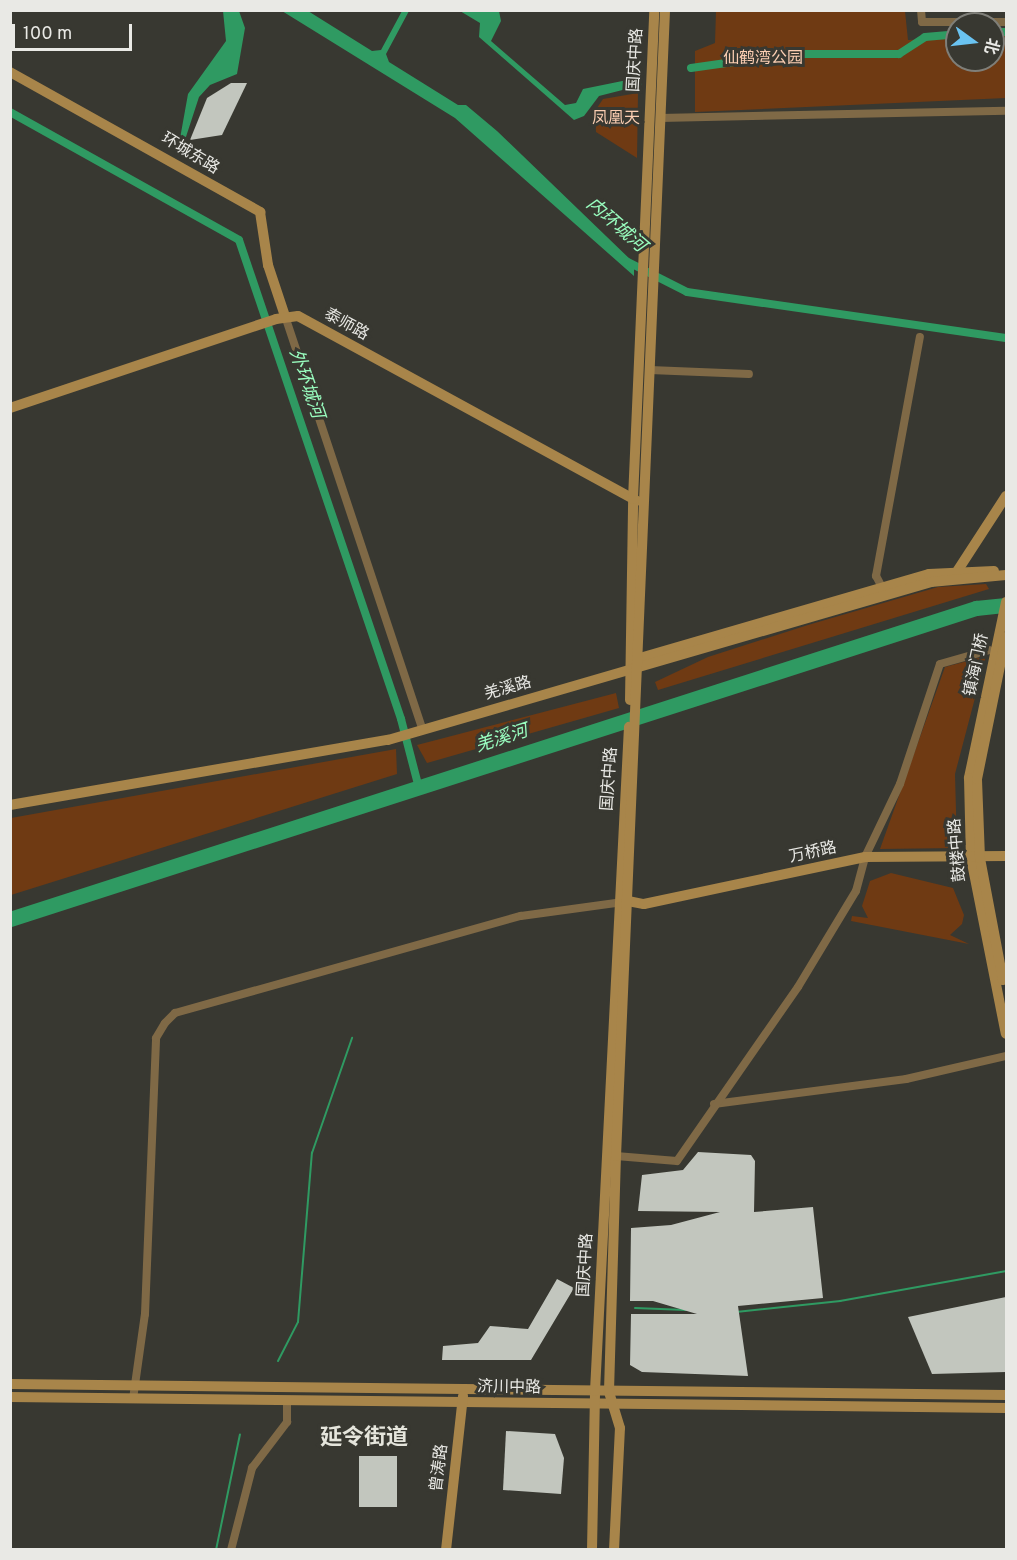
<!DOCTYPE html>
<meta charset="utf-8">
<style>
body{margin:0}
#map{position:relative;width:1017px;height:1560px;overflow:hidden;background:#383831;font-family:Overpass,"Noto Sans SC",sans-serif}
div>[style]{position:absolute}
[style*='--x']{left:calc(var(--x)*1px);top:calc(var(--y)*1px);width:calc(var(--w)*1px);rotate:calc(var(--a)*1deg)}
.green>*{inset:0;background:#6f3a13}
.water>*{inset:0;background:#2f9a62}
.stream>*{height:2px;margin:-1px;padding:0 1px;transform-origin:1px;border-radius:1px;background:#2f9a62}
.canal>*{height:8px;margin:-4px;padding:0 4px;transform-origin:4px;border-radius:4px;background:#2f9a62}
.river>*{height:15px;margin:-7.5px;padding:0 7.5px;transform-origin:7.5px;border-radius:7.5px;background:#2f9a62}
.building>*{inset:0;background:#c2c6be;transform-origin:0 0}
.street>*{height:8px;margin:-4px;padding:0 4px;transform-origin:4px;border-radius:4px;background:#7f6946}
.secondary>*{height:10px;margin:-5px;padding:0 5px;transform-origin:5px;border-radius:5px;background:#a8854a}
span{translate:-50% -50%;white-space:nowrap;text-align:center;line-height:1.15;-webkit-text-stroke:6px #383831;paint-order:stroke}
.park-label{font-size:16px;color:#fbceb2}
.street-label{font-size:16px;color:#e9e9e5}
.water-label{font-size:18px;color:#99fdbf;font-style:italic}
.district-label{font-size:22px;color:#e5e5dc;font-weight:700}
.frame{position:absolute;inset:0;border:12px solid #e9e9e5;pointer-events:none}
.north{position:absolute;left:945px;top:12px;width:60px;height:60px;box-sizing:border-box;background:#383831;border:2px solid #7f7f79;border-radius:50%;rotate:105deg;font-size:16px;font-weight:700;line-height:24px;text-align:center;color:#e9e9e5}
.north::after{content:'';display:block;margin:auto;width:21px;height:27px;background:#6ac3f1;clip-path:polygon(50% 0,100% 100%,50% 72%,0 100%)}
.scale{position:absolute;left:12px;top:24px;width:120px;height:27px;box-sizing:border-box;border:3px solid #e9e9e5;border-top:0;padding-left:8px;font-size:18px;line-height:21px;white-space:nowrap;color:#e9e9e5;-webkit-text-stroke:4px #383831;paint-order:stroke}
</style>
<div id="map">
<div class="green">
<div style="clip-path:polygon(716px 11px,905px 11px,908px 40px,957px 38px,957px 60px,993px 60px,993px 36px,1006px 36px,1006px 98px,695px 112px,695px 51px,715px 43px)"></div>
<div style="clip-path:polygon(638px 93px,637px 158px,596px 132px,595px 111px,603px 99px)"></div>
<div style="clip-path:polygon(986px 584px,989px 589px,658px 690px,655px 682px,708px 657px,808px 625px,938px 587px)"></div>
<div style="clip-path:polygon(986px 656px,955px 774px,957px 848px,880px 849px,945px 667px)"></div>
<div style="clip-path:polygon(616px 693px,619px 708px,427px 763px,417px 745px)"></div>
<div style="clip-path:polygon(396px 749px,397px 774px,11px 895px,11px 818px)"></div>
<div style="clip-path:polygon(891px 873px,953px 888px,964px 915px,962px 924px,950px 935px,969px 944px,851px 921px,852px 916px,868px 918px,862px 906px,870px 881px)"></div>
</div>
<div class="water">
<div style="clip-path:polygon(223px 11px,239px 11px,245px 28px,237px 74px,210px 85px,199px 97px,183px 146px,179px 144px,188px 94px,226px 41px)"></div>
<div style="clip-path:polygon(282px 11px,308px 11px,372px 51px,381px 50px,402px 11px,409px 11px,386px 54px,389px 62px,458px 105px,466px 105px,497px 131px,634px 263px,634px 276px,455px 118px)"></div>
<div style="clip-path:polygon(460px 11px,499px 11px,501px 21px,491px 41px,565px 105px,576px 103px,583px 89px,642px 77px,642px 85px,599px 96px,584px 116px,574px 120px,479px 37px,480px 23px)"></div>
</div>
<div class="stream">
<div style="--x:635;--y:1308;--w:51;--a:2.2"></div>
<div style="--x:736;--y:1312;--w:105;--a:-6"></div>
<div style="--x:840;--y:1301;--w:169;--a:-10.2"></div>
<div style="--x:278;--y:1361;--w:44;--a:-62.9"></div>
<div style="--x:298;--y:1322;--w:170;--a:-85.3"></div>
<div style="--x:312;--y:1153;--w:122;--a:-70.8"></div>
<div style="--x:216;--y:1550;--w:118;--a:-78.3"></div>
</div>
<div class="canal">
<div style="--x:993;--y:32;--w:13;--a:0"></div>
<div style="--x:691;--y:68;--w:99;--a:-8.1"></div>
<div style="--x:789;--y:54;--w:110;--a:0"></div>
<div style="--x:899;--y:54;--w:31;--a:-33"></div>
<div style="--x:925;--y:37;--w:32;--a:-5"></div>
<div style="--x:10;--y:112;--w:262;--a:29.2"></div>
<div style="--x:239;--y:240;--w:506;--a:71.31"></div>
<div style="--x:401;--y:719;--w:71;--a:75.4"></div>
<div style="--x:626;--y:261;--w:68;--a:26.9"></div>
<div style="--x:687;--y:292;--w:322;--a:8.2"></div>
</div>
<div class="river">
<div style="--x:10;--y:919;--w:1015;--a:-17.85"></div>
<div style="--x:976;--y:608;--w:30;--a:-6"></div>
</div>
<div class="building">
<div style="clip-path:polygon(231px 83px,247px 83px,222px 135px,190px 140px,207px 98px)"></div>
<div style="clip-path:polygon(698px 1152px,751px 1155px,755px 1161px,754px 1212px,813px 1207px,823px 1298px,738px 1306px,748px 1376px,642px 1372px,630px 1365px,631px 1314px,697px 1314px,653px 1301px,630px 1301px,631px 1228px,671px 1225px,720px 1212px,638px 1211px,642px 1175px,683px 1170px)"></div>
<div style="clip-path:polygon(557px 1279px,574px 1288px,531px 1360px,442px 1360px,443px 1346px,478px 1343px,490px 1326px,528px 1329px)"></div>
<div style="clip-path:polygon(1006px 1297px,1006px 1372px,932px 1374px,908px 1317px)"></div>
<div style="clip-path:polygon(506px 1431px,555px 1434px,564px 1458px,561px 1494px,503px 1490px)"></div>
<div style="left:359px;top:1456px;width:38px;height:51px"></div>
</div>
<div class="street">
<div style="--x:921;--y:10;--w:12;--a:85"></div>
<div style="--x:922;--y:22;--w:84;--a:0"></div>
<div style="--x:660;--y:118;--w:346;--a:-1.2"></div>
<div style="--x:285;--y:316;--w:436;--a:71.6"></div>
<div style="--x:650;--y:370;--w:99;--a:2.3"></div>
<div style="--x:884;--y:591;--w:17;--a:-118"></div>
<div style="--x:876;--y:576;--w:243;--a:-79.6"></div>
<div style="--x:714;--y:1104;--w:194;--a:-7.4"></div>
<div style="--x:906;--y:1079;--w:103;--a:-13"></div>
<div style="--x:616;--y:1156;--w:61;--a:4.7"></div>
<div style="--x:677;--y:1161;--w:212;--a:-55.2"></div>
<div style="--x:798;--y:987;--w:112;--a:-58.9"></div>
<div style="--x:856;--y:891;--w:35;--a:-75"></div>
<div style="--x:865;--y:857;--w:81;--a:-64.4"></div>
<div style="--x:900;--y:784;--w:126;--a:-71.6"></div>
<div style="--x:940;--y:664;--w:51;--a:-15.9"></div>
<div style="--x:133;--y:1399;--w:86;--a:-82"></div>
<div style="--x:145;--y:1314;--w:276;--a:-87.7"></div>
<div style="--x:156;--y:1038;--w:17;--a:-59"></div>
<div style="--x:165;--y:1023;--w:14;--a:-45"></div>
<div style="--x:175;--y:1013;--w:359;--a:-15.7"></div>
<div style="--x:521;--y:916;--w:103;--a:-7.8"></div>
<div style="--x:231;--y:1550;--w:85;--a:-75.6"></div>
<div style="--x:252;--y:1468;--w:58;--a:-52.7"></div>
<div style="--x:287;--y:1422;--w:22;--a:-90"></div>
</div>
<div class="secondary">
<div style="--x:10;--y:72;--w:287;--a:29.2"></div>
<div style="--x:260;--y:212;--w:54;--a:81.4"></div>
<div style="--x:268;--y:265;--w:54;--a:71.6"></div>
<div style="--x:10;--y:408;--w:280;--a:-18.5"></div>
<div style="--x:276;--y:319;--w:22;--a:-8"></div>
<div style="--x:298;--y:316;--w:386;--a:28.6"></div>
<div style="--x:956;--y:573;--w:92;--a:-57"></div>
<div style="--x:1006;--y:602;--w:180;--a:101.9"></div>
<div style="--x:969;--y:778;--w:80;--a:88.6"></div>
<div style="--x:971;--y:858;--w:179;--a:78.8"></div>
<div style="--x:633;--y:660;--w:308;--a:-16.2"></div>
<div style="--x:929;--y:574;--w:65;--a:-2.6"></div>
<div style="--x:630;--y:700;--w:201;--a:-89.1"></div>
<div style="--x:633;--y:499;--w:489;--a:-87.5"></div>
<div style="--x:10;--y:805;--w:384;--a:-9.8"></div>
<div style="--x:388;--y:740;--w:566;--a:-16.22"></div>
<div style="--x:931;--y:582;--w:75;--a:-5.3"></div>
<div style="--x:628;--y:901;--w:16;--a:11"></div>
<div style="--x:644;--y:904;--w:226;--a:-12"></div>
<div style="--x:865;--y:857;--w:141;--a:-0.4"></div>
<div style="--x:1003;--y:980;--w:124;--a:-100.7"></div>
<div style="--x:980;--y:858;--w:79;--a:-92.2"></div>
<div style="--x:977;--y:779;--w:145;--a:-78.5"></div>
<div style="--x:10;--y:1384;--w:996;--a:0.63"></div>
<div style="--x:10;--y:1397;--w:996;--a:0.63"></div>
<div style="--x:446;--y:1550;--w:155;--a:-83.7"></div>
<div style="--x:592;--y:1550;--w:159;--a:-88.9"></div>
<div style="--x:595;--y:1391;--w:665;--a:-87.07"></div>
<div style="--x:614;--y:1550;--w:122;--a:-87.2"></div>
<div style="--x:620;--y:1428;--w:39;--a:-107"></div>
<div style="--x:609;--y:1391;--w:235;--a:-88.3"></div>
<div style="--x:616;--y:1156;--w:1147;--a:-87.55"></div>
</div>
<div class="park-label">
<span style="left:763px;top:59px">仙鹤湾公园</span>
<span style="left:616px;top:119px">凤凰天</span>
</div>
<div class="street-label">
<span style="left:636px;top:60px;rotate:-87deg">国庆中路</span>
<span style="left:190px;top:154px;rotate:31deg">环城东路</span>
<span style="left:346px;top:325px;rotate:29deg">泰师路</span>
<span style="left:977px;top:665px;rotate:-78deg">镇海门桥</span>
<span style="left:508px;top:689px;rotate:-16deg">羌溪路</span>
<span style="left:610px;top:779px;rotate:-86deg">国庆中路</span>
<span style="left:958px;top:850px;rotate:-95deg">鼓楼中路</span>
<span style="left:813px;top:853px;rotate:-12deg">万桥路</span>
<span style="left:586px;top:1265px;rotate:-87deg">国庆中路</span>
<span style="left:509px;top:1388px;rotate:1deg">济川中路</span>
<span style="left:440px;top:1468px;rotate:-83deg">曾涛路</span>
</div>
<div class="water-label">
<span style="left:615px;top:226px;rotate:41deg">内环城河</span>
<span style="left:305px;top:384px;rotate:71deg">外环城河</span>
<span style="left:502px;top:740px;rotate:-18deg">羌溪河</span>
</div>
<div class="district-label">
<span style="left:364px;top:1439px">延令街道</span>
</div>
<div class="frame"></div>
<div class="north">北</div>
<div class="scale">100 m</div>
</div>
